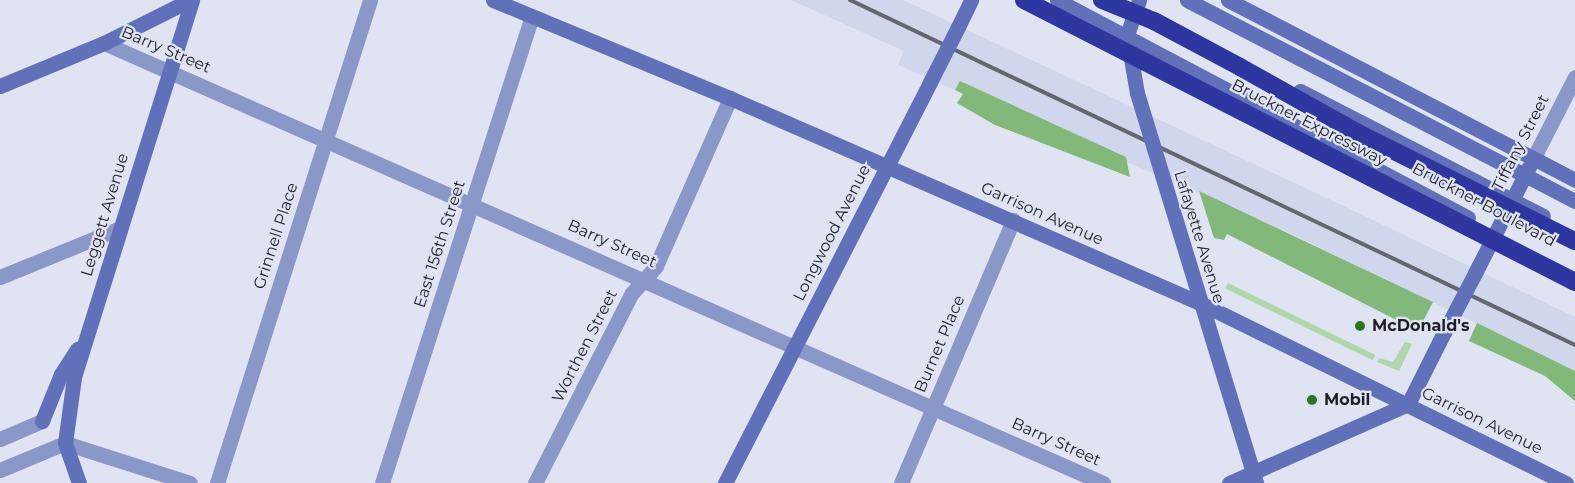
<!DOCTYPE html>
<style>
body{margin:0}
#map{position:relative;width:1575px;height:483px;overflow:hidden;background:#dfe3f2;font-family:Montserrat,sans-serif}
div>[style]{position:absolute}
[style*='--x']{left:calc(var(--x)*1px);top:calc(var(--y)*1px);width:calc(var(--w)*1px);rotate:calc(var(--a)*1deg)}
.built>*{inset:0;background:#d0d7ec}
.green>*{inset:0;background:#b1d6ab;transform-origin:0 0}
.forest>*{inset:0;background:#82b879}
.street>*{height:15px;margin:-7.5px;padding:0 7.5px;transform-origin:7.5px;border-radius:7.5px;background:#8a97c9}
.secondary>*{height:15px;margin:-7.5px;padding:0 7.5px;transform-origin:7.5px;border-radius:7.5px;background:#6071b9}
.highway>*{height:18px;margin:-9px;padding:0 9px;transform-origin:9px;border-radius:9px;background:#2e37a0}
.rail>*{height:4px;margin:-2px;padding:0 2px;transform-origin:2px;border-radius:2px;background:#646770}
.secondary-bridge>*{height:15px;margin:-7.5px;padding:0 7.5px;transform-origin:7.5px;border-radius:7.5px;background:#6071b9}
.highway-bridge>*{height:18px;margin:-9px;padding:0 9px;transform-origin:9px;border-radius:9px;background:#2e37a0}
.dots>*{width:16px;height:16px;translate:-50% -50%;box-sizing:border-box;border:3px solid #dfe3f2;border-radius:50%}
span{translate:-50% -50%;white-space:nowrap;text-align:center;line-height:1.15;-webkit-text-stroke:4.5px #dfe3f2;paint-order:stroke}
.street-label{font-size:16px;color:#1e2025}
.poi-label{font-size:16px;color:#1e2025;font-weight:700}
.left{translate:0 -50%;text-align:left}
</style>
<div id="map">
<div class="built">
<div style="clip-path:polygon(791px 0,903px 0,1350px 209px,1575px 317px,1575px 371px,1292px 234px,1127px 162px,1126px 157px,960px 82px,955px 90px,898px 65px,904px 51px)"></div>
</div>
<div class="green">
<div style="left:1228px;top:283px;width:164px;height:6px;rotate:26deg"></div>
<div style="clip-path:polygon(1405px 342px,1412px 344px,1399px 371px,1377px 362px,1379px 358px,1393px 362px)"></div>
</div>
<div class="forest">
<div style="clip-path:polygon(960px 81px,1126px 157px,1130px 177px,995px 125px,957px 103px,963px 94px,955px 90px)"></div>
<div style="clip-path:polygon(1199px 191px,1433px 302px,1418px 331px,1227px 234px,1224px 240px,1214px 238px)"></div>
<div style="clip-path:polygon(1477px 323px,1575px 371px,1575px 401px,1545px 376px,1469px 341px)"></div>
</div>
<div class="street">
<div style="--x:104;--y:43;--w:1092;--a:23.77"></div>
<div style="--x:1533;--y:159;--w:92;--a:-62.9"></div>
<div style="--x:0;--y:277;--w:130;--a:-22.2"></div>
<div style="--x:0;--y:439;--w:46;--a:-23.2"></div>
<div style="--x:0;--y:470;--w:70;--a:-22.6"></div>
<div style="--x:65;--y:443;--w:131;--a:17.7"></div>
<div style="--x:217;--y:483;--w:507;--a:-72.42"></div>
<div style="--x:382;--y:483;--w:490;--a:-72.2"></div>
<div style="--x:535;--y:483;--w:213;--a:-63"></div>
<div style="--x:632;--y:293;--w:36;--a:-48"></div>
<div style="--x:656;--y:266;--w:184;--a:-66.2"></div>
<div style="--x:901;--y:483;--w:286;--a:-66.9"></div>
</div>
<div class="secondary">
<div style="--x:493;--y:0;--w:256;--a:22.5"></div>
<div style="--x:730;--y:98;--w:513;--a:23.57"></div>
<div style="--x:1200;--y:303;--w:408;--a:26.2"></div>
<div style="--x:1057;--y:0;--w:465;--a:27.9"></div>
<div style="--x:1187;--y:0;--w:437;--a:27.4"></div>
<div style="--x:1228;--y:0;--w:391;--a:27.4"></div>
<div style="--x:958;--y:27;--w:30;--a:-64"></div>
<div style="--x:0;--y:86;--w:113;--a:-22.5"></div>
<div style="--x:104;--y:43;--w:96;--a:-26.6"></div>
<div style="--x:1300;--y:91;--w:273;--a:27.2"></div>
<div style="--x:1137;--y:93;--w:59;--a:-99.8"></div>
<div style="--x:1127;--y:35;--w:37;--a:-71"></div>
<div style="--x:1162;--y:175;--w:322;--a:73"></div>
<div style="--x:1475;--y:273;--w:119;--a:-63"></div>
<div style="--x:42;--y:421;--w:51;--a:-68"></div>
<div style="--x:61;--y:374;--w:30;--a:-57"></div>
<div style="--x:79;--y:483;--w:42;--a:-109.3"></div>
<div style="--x:65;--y:443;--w:67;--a:-82.2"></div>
<div style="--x:74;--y:377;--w:395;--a:-72.6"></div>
<div style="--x:725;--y:483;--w:450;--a:-62.9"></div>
<div style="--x:1229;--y:483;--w:196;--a:-23.8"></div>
<div style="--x:1408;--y:404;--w:69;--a:-63.4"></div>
</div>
<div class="highway">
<div style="--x:1154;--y:21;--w:98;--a:28.1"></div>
</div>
<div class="rail">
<div style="--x:850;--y:0;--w:803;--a:25.45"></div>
</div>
<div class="secondary-bridge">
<div style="--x:930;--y:82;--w:62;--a:-63"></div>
<div style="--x:1137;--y:93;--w:86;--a:73"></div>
<div style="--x:1439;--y:342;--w:78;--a:-62.4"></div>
</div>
<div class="highway-bridge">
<div style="--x:1024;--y:0;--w:619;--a:27.1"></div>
<div style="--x:1102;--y:0;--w:56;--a:22"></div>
<div style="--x:1240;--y:67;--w:135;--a:29.2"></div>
<div style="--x:1358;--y:133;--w:242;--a:26.5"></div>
</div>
<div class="dots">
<div style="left:1360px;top:326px;background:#2a761d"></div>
<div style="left:1312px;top:400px;background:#2a761d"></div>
</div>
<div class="street-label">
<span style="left:166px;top:50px;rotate:23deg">Barry Street</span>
<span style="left:1309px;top:123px;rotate:27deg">Bruckner Expressway</span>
<span style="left:1521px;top:143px;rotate:-63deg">Tiffany Street</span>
<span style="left:1484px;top:205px;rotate:28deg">Bruckner Boulevard</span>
<span style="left:1042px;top:214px;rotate:24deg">Garrison Avenue</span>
<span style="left:105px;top:215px;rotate:-73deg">Leggett Avenue</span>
<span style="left:832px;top:233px;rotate:-63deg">Longwood Avenue</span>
<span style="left:276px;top:236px;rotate:-72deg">Grinnell Place</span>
<span style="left:1199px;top:237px;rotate:73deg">Lafayette Avenue</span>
<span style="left:440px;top:244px;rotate:-72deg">East 156th Street</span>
<span style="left:612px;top:244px;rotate:24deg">Barry Street</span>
<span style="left:940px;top:344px;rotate:-67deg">Burnet Place</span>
<span style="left:585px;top:346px;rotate:-63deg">Worthen Street</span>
<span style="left:1482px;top:421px;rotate:26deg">Garrison Avenue</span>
<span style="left:1056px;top:442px;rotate:24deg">Barry Street</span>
</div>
<div class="poi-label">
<span class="left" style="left:1372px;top:326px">McDonald's</span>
<span class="left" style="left:1324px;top:400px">Mobil</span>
</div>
</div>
